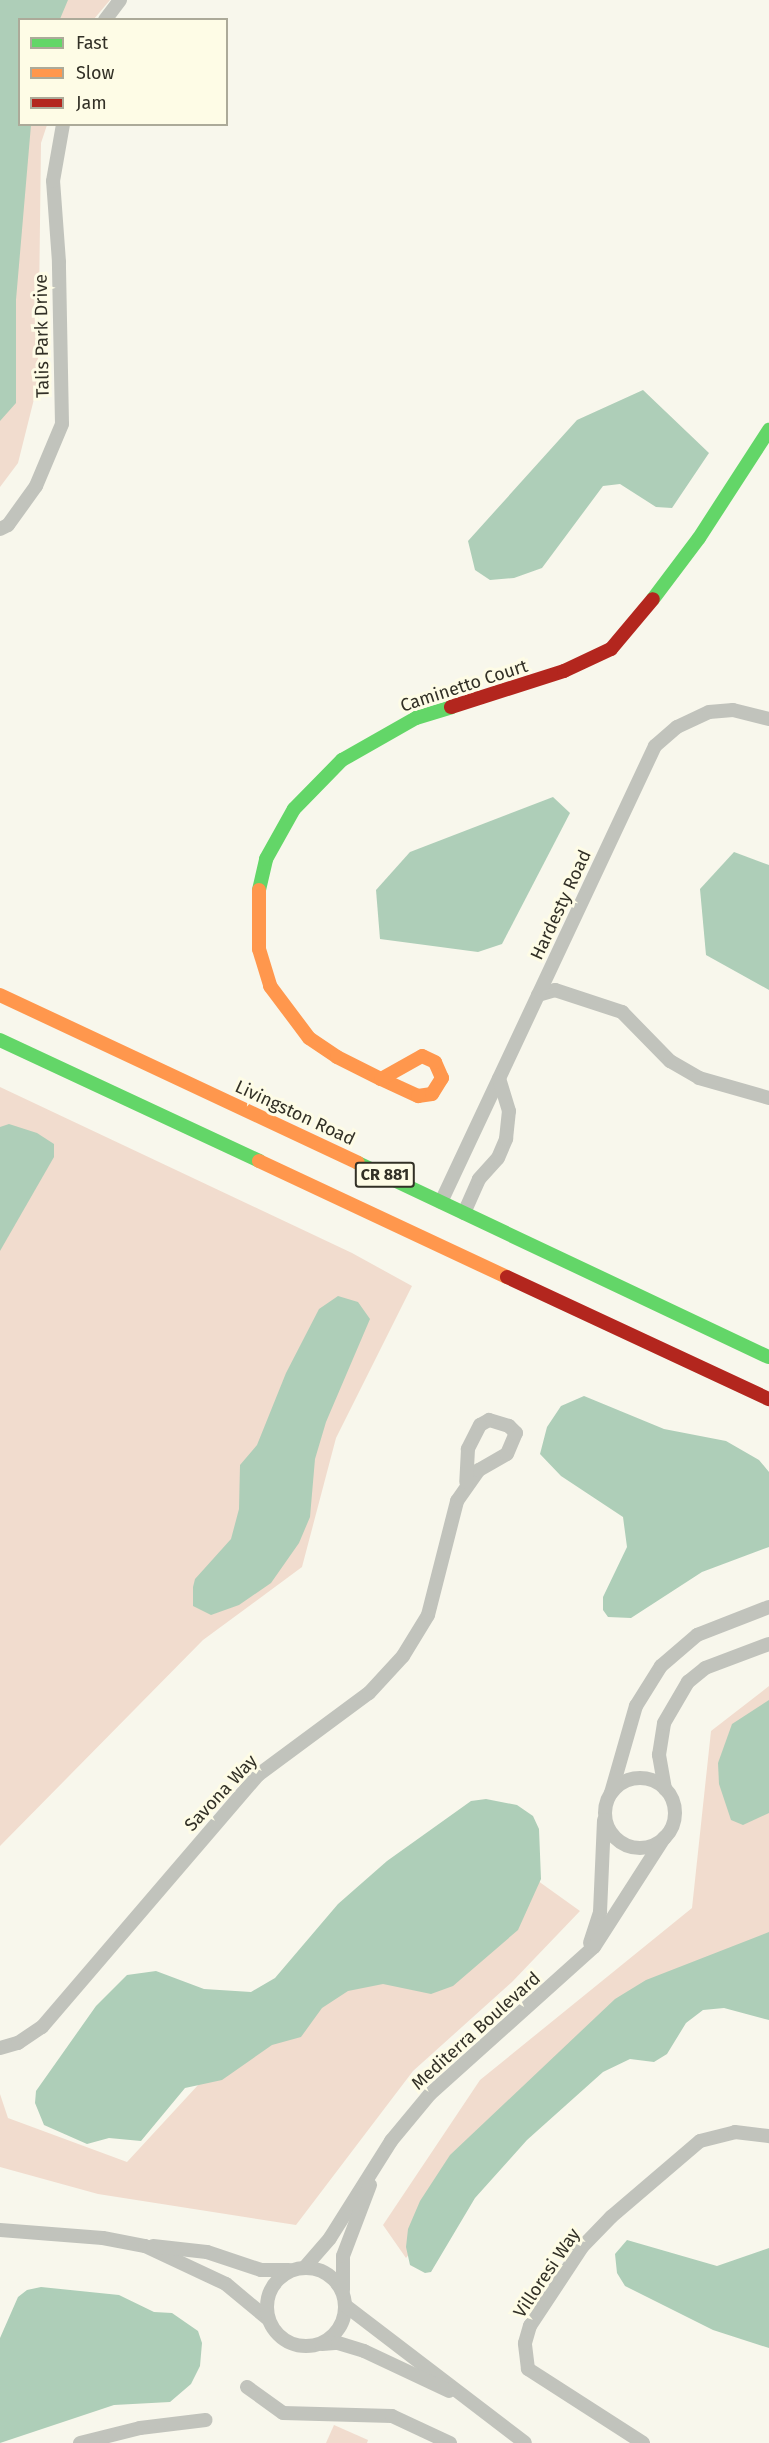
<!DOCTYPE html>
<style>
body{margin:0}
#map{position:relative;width:769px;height:2443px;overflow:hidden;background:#f8f7ec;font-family:"Fira Sans",sans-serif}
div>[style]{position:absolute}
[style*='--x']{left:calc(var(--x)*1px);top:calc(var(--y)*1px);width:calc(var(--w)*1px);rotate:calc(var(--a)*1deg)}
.green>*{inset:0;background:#f1dcce}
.water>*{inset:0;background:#aeceb8}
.street>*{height:14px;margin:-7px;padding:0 7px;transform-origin:7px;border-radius:7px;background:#c1c3bc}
.street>.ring{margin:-7px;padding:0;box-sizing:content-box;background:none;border:14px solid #c1c3bc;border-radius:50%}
.fast>*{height:14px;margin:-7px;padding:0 7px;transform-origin:7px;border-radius:7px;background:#63d668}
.slow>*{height:14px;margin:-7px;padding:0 7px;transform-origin:7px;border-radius:7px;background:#ff974d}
.jam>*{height:14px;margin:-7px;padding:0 7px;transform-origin:7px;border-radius:7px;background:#b3261e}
span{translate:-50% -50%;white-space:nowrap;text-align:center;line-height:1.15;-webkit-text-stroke:6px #fefce6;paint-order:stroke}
.shield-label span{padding:2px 4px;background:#fefce6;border:2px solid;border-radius:4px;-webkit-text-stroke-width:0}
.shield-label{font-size:16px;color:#323026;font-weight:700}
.street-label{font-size:18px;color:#323026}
.legend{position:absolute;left:18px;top:18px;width:210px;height:108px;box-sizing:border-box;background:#fefce6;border:2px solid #acaa99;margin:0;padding:8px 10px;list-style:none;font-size:18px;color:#323026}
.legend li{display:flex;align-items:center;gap:12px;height:30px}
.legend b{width:30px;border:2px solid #acaa99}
</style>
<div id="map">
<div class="green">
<div style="clip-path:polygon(0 0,110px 0,94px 19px,20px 20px,20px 124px,47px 125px,41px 143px,38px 383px,18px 463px,0 487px)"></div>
<div style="clip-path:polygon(0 1087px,352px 1253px,412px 1286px,336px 1438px,302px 1567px,203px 1640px,0 1846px)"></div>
<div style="clip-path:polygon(769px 1686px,769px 1995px,660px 2010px,522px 2116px,406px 2258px,383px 2225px,480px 2080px,692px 1908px,711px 1731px)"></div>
<div style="clip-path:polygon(513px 1863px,580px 1911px,512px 1982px,413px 2071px,296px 2225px,98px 2194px,0 2167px,0 2094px,8px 2118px,127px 2162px,199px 2084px)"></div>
<div style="clip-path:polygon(334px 2425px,368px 2440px,367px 2443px,326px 2443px)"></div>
</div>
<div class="water">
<div style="clip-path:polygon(0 0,68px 0,60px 19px,20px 20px,20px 124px,31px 125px,16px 300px,16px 403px,0 421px)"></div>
<div style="clip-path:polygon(643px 390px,709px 453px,672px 508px,656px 507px,620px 484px,603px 486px,542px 568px,514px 578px,490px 580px,475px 570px,468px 541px,577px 420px)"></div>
<div style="clip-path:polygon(553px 797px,570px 813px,502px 944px,478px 952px,380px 939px,376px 890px,410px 852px)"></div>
<div style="clip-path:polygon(734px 852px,769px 865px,769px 990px,706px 955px,700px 889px)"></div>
<div style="clip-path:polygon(9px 1124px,37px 1133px,54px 1144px,54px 1157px,0 1251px,0 1127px)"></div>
<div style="clip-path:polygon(338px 1296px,358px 1302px,370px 1319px,326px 1422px,315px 1459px,310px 1517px,299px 1543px,271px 1583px,239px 1605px,211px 1615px,193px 1606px,193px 1587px,195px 1579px,231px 1539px,239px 1509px,240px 1465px,257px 1445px,286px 1373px,319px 1309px)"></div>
<div style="clip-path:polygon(584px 1396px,664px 1429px,726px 1441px,759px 1460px,769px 1472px,769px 1547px,702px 1572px,631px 1618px,608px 1617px,603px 1610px,603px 1597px,627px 1547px,623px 1517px,561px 1476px,540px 1454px,547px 1427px,561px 1406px)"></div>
<div style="clip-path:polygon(769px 1700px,769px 1813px,743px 1825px,731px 1820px,719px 1784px,718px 1763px,732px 1724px)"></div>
<div style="clip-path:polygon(486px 1799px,517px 1805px,533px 1816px,539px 1829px,541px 1879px,518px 1930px,453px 1986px,431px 1994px,383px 1984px,348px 1991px,322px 2008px,301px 2037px,272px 2045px,222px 2080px,185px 2088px,141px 2141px,109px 2138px,87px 2144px,44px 2125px,35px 2103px,36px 2091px,96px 2006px,127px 1975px,156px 1971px,204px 1989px,251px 1992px,275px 1978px,338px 1904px,387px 1861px,471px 1801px)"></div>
<div style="clip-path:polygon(769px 1932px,769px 2020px,724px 2008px,703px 2010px,686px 2023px,667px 2054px,654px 2062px,630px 2059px,603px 2072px,527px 2140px,475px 2198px,431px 2272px,425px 2273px,410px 2265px,406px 2247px,408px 2229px,420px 2201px,450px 2155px,615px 1999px,646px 1980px)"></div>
<div style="clip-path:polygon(627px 2240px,717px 2266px,769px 2248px,769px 2348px,713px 2330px,625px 2286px,617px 2273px,615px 2254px)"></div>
<div style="clip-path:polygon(41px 2287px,119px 2295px,154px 2312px,172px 2313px,198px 2331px,202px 2343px,200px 2366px,191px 2384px,170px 2402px,114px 2405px,0 2443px,0 2338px,18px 2297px,27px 2290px)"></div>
</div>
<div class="street">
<div style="--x:105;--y:20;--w:25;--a:-53"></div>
<div style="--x:0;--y:529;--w:9;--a:-27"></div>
<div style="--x:8;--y:525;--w:48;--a:-54.3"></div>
<div style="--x:36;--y:486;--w:67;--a:-67.2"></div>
<div style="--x:62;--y:424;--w:162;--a:-91.1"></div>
<div style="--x:59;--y:262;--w:81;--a:-94.2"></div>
<div style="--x:53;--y:181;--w:58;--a:-80"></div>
<div style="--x:538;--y:995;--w:18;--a:-16"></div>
<div style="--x:555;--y:990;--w:71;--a:18.2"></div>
<div style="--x:622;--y:1012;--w:69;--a:45.6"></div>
<div style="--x:670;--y:1061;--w:34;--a:30"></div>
<div style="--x:699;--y:1078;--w:73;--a:15.9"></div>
<div style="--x:441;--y:1202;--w:504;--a:-64.86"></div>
<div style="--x:655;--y:746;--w:29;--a:-41"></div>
<div style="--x:677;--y:727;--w:35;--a:-25"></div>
<div style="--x:709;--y:712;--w:24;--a:-5"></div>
<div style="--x:733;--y:710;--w:37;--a:14"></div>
<div style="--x:464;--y:1213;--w:37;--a:-66"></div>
<div style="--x:479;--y:1179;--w:28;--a:-48"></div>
<div style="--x:498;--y:1158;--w:21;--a:-67"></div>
<div style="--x:506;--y:1139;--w:28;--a:-84"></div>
<div style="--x:509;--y:1111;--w:34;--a:-107"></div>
<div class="ring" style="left:605px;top:1778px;width:56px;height:56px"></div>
<div style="--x:665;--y:1789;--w:35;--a:-100"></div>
<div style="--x:659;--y:1755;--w:32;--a:-81"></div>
<div style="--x:664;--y:1723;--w:48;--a:-59.7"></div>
<div style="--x:688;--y:1682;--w:22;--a:-39"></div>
<div style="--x:705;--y:1668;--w:68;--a:-20.6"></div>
<div style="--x:611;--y:1793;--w:91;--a:-74"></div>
<div style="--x:636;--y:1706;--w:47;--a:-58"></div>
<div style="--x:661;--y:1666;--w:48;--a:-40.7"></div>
<div style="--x:697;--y:1635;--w:77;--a:-21.3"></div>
<div style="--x:590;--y:1943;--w:33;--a:-72"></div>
<div style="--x:600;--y:1912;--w:92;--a:-87.5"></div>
<div style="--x:0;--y:2048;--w:19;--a:-16"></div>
<div style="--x:18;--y:2043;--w:29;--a:-34"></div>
<div style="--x:42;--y:2027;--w:332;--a:-49.4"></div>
<div style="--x:258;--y:1775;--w:138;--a:-36.5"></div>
<div style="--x:369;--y:1693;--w:50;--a:-47.4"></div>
<div style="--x:403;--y:1656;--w:48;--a:-58.6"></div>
<div style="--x:428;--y:1615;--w:118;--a:-75.7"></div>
<div style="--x:457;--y:1501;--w:38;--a:-55"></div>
<div style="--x:479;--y:1470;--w:32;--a:-30"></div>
<div style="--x:507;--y:1454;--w:23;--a:-67"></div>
<div style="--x:516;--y:1433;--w:10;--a:-135"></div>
<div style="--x:509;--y:1426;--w:21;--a:-163"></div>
<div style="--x:489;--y:1420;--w:10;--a:151"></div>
<div style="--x:480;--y:1425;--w:27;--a:117"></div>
<div style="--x:468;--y:1449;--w:33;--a:93"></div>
<div style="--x:0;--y:2230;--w:103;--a:4.4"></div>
<div style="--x:103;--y:2238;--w:43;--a:10.8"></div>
<div style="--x:145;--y:2246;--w:89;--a:25.1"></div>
<div style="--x:226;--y:2284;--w:55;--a:39.8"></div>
<div style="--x:153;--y:2246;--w:54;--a:6.3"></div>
<div style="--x:207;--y:2252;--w:57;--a:18.4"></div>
<div style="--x:261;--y:2270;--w:28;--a:0"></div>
<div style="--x:305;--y:2267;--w:38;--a:-49"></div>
<div style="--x:330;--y:2238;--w:115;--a:-57.8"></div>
<div style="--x:391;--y:2141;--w:61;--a:-50.3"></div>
<div style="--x:430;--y:2094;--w:220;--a:-41.9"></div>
<div style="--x:594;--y:1947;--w:130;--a:-57.3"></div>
<div class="ring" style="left:267px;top:2268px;width:64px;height:64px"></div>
<div style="--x:343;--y:2290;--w:34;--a:-90"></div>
<div style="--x:343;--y:2256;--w:76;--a:-69.2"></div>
<div style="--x:346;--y:2306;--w:225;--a:37.4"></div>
<div style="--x:322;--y:2344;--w:16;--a:-4"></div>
<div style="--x:338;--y:2343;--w:27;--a:17"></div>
<div style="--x:364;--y:2351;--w:94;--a:25.2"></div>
<div style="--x:247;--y:2387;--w:44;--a:35.8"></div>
<div style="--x:283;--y:2413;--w:109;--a:1.6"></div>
<div style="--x:392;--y:2416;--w:64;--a:25"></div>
<div style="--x:80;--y:2443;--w:62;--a:-14"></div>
<div style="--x:140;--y:2428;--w:66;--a:-6.9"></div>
<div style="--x:643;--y:2443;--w:137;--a:-147.2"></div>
<div style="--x:528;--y:2369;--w:26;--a:-97"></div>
<div style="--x:525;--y:2343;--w:18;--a:-74"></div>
<div style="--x:530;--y:2326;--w:95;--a:-56.6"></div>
<div style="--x:582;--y:2247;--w:42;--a:-46"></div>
<div style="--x:611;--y:2217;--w:117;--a:-40.5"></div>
<div style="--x:700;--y:2141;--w:36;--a:-14"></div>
<div style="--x:735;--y:2132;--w:34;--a:7"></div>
</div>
<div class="fast">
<div style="--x:653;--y:599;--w:76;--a:-53"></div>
<div style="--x:699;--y:538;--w:129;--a:-57.1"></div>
<div style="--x:259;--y:890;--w:32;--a:-77"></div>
<div style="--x:266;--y:859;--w:57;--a:-60.8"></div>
<div style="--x:294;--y:809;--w:69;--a:-45.6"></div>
<div style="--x:342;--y:760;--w:85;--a:-29.6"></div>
<div style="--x:416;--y:718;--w:37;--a:-17"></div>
<div style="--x:0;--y:1040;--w:286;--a:25"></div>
<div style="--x:358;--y:1163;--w:454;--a:25.3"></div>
</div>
<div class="slow">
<div style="--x:259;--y:890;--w:59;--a:90"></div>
<div style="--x:259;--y:949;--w:39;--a:73"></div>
<div style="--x:270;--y:986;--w:65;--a:53.1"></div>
<div style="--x:309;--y:1038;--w:34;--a:34"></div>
<div style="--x:337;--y:1057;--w:49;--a:26.6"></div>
<div style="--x:381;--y:1079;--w:41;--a:24.7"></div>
<div style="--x:418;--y:1096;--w:14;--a:-8"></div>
<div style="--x:432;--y:1094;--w:19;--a:-58"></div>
<div style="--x:442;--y:1078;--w:17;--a:-114"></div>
<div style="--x:435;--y:1062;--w:14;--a:-155"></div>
<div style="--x:422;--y:1056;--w:47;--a:150.7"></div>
<div style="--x:0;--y:995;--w:395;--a:25.1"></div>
<div style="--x:259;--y:1161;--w:274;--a:25.1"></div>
</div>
<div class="jam">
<div style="--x:451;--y:707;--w:119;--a:-17.7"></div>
<div style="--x:564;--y:671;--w:52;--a:-25.1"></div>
<div style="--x:611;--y:649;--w:65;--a:-50"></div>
<div style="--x:507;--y:1277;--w:289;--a:25"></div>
</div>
<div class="shield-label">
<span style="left:385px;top:1175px">CR 881</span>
</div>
<div class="street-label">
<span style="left:42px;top:336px;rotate:-91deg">Talis Park Drive</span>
<span style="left:464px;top:686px;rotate:-18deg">Caminetto Court</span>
<span style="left:561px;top:905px;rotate:-65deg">Hardesty Road</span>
<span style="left:295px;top:1113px;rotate:25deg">Livingston Road</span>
<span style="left:221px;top:1793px;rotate:-47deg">Savona Way</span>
<span style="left:476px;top:2031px;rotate:-42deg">Mediterra Boulevard</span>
<span style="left:547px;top:2273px;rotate:-56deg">Villoresi Way</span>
</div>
<ul class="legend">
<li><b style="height:8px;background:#63d668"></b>Fast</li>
<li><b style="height:8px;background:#ff974d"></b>Slow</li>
<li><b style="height:8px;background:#b3261e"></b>Jam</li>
</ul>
</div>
